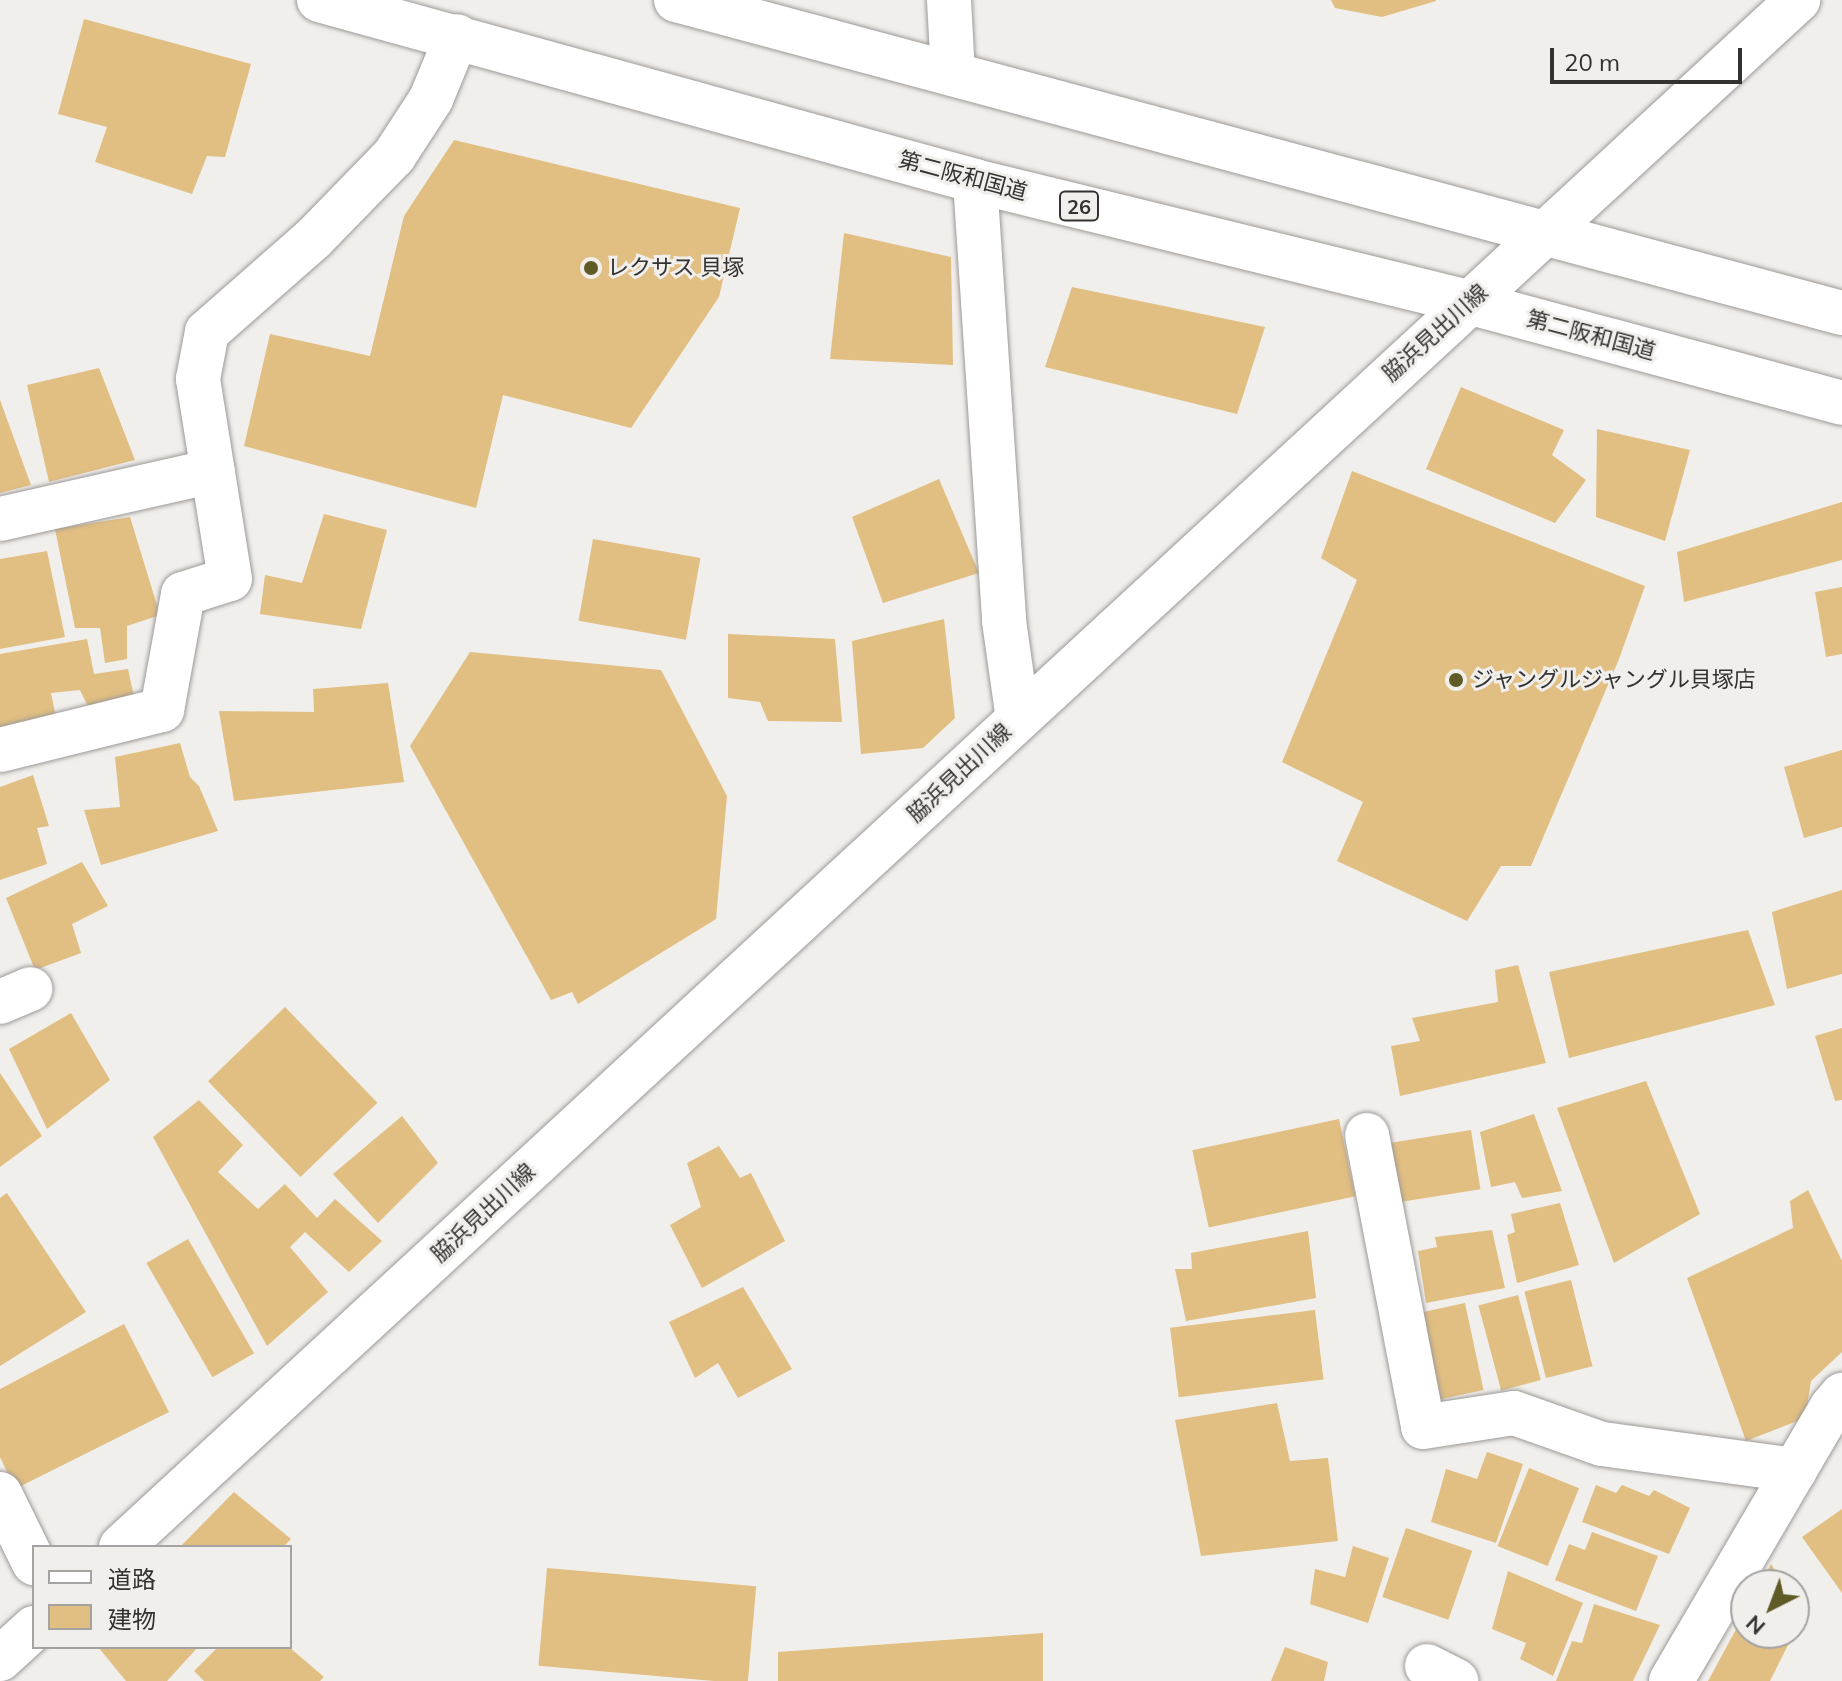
<!DOCTYPE html>
<meta charset="utf-8">
<style>
body{margin:0}
#map{position:relative;width:1842px;height:1681px;overflow:hidden;background:#f1efec;font-family:Mulish,"Noto Sans JP",sans-serif}
div>[style]{position:absolute}
[style*='--x']{left:calc(var(--x)*1px);top:calc(var(--y)*1px);width:calc(var(--w)*1px);rotate:calc(var(--a)*1deg)}
.building>*{inset:0;background:#e1be82;transform-origin:0 0}
.roads{filter:drop-shadow(0 0 2px #9c9a97) drop-shadow(0 0 2px #9c9a97)}
.minor>*{height:44px;margin:-22px;padding:0 22px;transform-origin:22px;border-radius:22px;background:#fff}
.highway>*{height:44px;margin:-22px;padding:0 22px;transform-origin:22px;border-radius:22px;background:#fff}
.dots>*{width:22px;height:22px;translate:-50% -50%;box-sizing:border-box;border:4px solid #f1efec;border-radius:50%}
span{translate:-50% -50%;white-space:nowrap;text-align:center;line-height:1.15;-webkit-text-stroke:6px #f1efec;paint-order:stroke}
.shield-label span{padding:2px 6px;background:#f1efec;border:2px solid;border-radius:6px;-webkit-text-stroke-width:0}
.shield-label{font-size:20px;color:#333230;font-weight:700}
.street-label{font-size:22px;color:#333230}
.poi-label{font-size:22px;color:#333230}
.left{translate:0 -50%;text-align:left}
.legend{position:absolute;left:32px;top:1545px;width:260px;height:104px;box-sizing:border-box;background:#f1efec;border:2px solid #a5a3a1;margin:0;padding:10px 14px;list-style:none;font-size:24px;color:#333230}
.legend li{display:flex;align-items:center;gap:16px;height:40px}
.legend b{width:40px;border:2px solid #a5a3a1}
.north{position:absolute;left:1730px;top:1569px;width:80px;height:80px;box-sizing:border-box;background:#f1efec;border:2px solid #a5a3a1;border-radius:50%;rotate:222deg;font-size:22px;font-weight:700;line-height:32px;text-align:center;color:#333230}
.north::after{content:'';display:block;margin:auto;width:28px;height:36px;background:#5f5b27;clip-path:polygon(50% 0,100% 100%,50% 72%,0 100%)}
.scale{position:absolute;left:1550px;top:48px;width:192px;height:36px;box-sizing:border-box;border:4px solid #333230;border-top:0;padding-left:10px;font-size:24px;line-height:28px;white-space:nowrap;color:#333230;-webkit-text-stroke:6px #f1efec;paint-order:stroke}
</style>
<div id="map">
<div class="building">
<div style="clip-path:polygon(1331px 0,1436px 0,1436px 1px,1382px 17px,1335px 8px)"></div>
<div style="clip-path:polygon(84px 19px,251px 64px,225px 157px,207px 156px,192px 194px,95px 162px,107px 127px,58px 114px)"></div>
<div style="clip-path:polygon(454px 140px,740px 208px,719px 297px,631px 428px,503px 395px,476px 508px,244px 446px,270px 334px,370px 356px,404px 216px)"></div>
<div style="clip-path:polygon(844px 233px,951px 257px,953px 365px,830px 359px)"></div>
<div style="clip-path:polygon(1072px 287px,1265px 327px,1237px 414px,1045px 367px)"></div>
<div style="clip-path:polygon(99px 368px,135px 460px,49px 482px,27px 385px)"></div>
<div style="clip-path:polygon(1461px 387px,1564px 430px,1552px 455px,1586px 480px,1555px 523px,1426px 469px)"></div>
<div style="clip-path:polygon(0 400px,31px 485px,0 493px)"></div>
<div style="clip-path:polygon(1597px 429px,1690px 450px,1665px 541px,1596px 517px)"></div>
<div style="clip-path:polygon(1352px 471px,1645px 586px,1619px 659px,1531px 866px,1501px 866px,1467px 921px,1337px 861px,1363px 802px,1282px 762px,1357px 580px,1321px 558px)"></div>
<div style="clip-path:polygon(939px 479px,979px 573px,883px 603px,852px 517px)"></div>
<div style="clip-path:polygon(1842px 502px,1842px 560px,1684px 602px,1677px 552px)"></div>
<div style="clip-path:polygon(324px 514px,387px 530px,361px 629px,260px 614px,265px 575px,302px 583px)"></div>
<div style="clip-path:polygon(130px 517px,160px 615px,127px 626px,127px 659px,105px 663px,100px 628px,75px 628px,55px 529px)"></div>
<div style="left:593px;top:539px;width:109px;height:83px;rotate:10deg"></div>
<div style="clip-path:polygon(47px 551px,65px 637px,0 649px,0 559px)"></div>
<div style="clip-path:polygon(1842px 587px,1842px 654px,1826px 657px,1815px 592px)"></div>
<div style="clip-path:polygon(944px 619px,955px 718px,923px 748px,861px 754px,852px 641px)"></div>
<div style="clip-path:polygon(728px 634px,835px 639px,842px 722px,768px 721px,760px 702px,728px 698px)"></div>
<div style="clip-path:polygon(87px 639px,94px 674px,128px 669px,135px 702px,94px 719px,80px 690px,51px 693px,57px 722px,0 731px,0 654px)"></div>
<div style="clip-path:polygon(470px 652px,661px 670px,727px 796px,716px 919px,578px 1004px,572px 992px,551px 1000px,410px 746px)"></div>
<div style="clip-path:polygon(388px 683px,404px 782px,234px 801px,219px 711px,314px 712px,313px 689px)"></div>
<div style="clip-path:polygon(180px 743px,190px 777px,199px 786px,218px 831px,101px 865px,84px 810px,120px 807px,115px 757px)"></div>
<div style="clip-path:polygon(1842px 750px,1842px 827px,1804px 838px,1784px 767px)"></div>
<div style="clip-path:polygon(33px 775px,49px 826px,37px 828px,47px 864px,0 880px,0 787px)"></div>
<div style="clip-path:polygon(82px 862px,108px 906px,72px 924px,81px 953px,35px 970px,6px 898px)"></div>
<div style="clip-path:polygon(1842px 890px,1842px 974px,1787px 989px,1772px 912px)"></div>
<div style="clip-path:polygon(1748px 930px,1775px 1005px,1569px 1058px,1549px 972px)"></div>
<div style="clip-path:polygon(1518px 965px,1546px 1063px,1400px 1096px,1391px 1046px,1420px 1041px,1412px 1018px,1498px 1002px,1495px 970px)"></div>
<div style="left:285px;top:1007px;width:133px;height:107px;rotate:46deg"></div>
<div style="clip-path:polygon(71px 1013px,110px 1080px,47px 1129px,9px 1049px)"></div>
<div style="clip-path:polygon(1842px 1028px,1842px 1100px,1835px 1101px,1815px 1036px)"></div>
<div style="clip-path:polygon(0 1073px,42px 1136px,0 1167px)"></div>
<div style="clip-path:polygon(1646px 1081px,1700px 1214px,1614px 1263px,1557px 1108px)"></div>
<div style="clip-path:polygon(199px 1100px,243px 1145px,218px 1172px,258px 1209px,285px 1184px,317px 1218px,335px 1199px,382px 1241px,349px 1272px,305px 1232px,290px 1247px,328px 1292px,267px 1346px,153px 1137px)"></div>
<div style="clip-path:polygon(1534px 1114px,1562px 1191px,1522px 1198px,1515px 1182px,1491px 1187px,1480px 1132px)"></div>
<div style="clip-path:polygon(402px 1116px,438px 1163px,378px 1223px,333px 1174px)"></div>
<div style="left:1339px;top:1119px;width:79px;height:150px;rotate:78deg"></div>
<div style="left:1471px;top:1130px;width:60px;height:81px;rotate:81deg"></div>
<div style="clip-path:polygon(719px 1146px,740px 1178px,751px 1173px,785px 1241px,702px 1288px,670px 1225px,701px 1207px,687px 1163px)"></div>
<div style="clip-path:polygon(1808px 1190px,1842px 1261px,1842px 1352px,1811px 1381px,1805px 1418px,1746px 1441px,1687px 1278px,1793px 1228px,1790px 1201px)"></div>
<div style="clip-path:polygon(7px 1193px,86px 1312px,0 1366px,0 1198px)"></div>
<div style="clip-path:polygon(1560px 1203px,1579px 1265px,1517px 1283px,1507px 1235px,1515px 1232px,1511px 1214px)"></div>
<div style="clip-path:polygon(1492px 1230px,1505px 1288px,1426px 1303px,1418px 1251px,1437px 1247px,1435px 1237px)"></div>
<div style="clip-path:polygon(1308px 1231px,1316px 1298px,1186px 1321px,1175px 1269px,1192px 1269px,1191px 1253px)"></div>
<div style="left:188px;top:1239px;width:132px;height:48px;rotate:60deg"></div>
<div style="left:1571px;top:1280px;width:89px;height:48px;rotate:76deg"></div>
<div style="clip-path:polygon(743px 1287px,792px 1369px,738px 1398px,718px 1363px,695px 1378px,669px 1322px)"></div>
<div style="left:1518px;top:1295px;width:88px;height:41px;rotate:75deg"></div>
<div style="left:1465px;top:1303px;width:89px;height:44px;rotate:78deg"></div>
<div style="left:1315px;top:1310px;width:70px;height:146px;rotate:83deg"></div>
<div style="clip-path:polygon(124px 1324px,169px 1412px,15px 1489px,0 1457px,0 1389px)"></div>
<div style="clip-path:polygon(1277px 1403px,1290px 1461px,1328px 1458px,1338px 1541px,1201px 1556px,1175px 1420px)"></div>
<div style="clip-path:polygon(1487px 1452px,1523px 1464px,1496px 1543px,1431px 1522px,1446px 1469px,1477px 1479px)"></div>
<div style="left:1529px;top:1468px;width:54px;height:84px;rotate:22deg"></div>
<div style="clip-path:polygon(1596px 1485px,1616px 1493px,1622px 1485px,1649px 1496px,1654px 1490px,1690px 1508px,1669px 1554px,1582px 1522px)"></div>
<div style="clip-path:polygon(234px 1492px,291px 1539px,283px 1547px,180px 1547px)"></div>
<div style="clip-path:polygon(1842px 1509px,1842px 1593px,1802px 1537px)"></div>
<div style="left:1406px;top:1528px;width:70px;height:73px;rotate:19deg"></div>
<div style="clip-path:polygon(1592px 1532px,1658px 1556px,1636px 1611px,1555px 1580px,1569px 1544px,1585px 1550px)"></div>
<div style="clip-path:polygon(1353px 1546px,1389px 1558px,1368px 1623px,1310px 1604px,1315px 1569px,1345px 1577px)"></div>
<div style="clip-path:polygon(1771px 1564px,1784px 1585px,1760px 1585px)"></div>
<div style="left:547px;top:1568px;width:210px;height:98px;rotate:5deg"></div>
<div style="clip-path:polygon(1508px 1571px,1583px 1603px,1553px 1676px,1520px 1659px,1526px 1643px,1492px 1629px)"></div>
<div style="clip-path:polygon(1794px 1603px,1802px 1617px,1794px 1632px)"></div>
<div style="clip-path:polygon(1594px 1604px,1660px 1625px,1633px 1681px,1556px 1681px,1572px 1641px,1582px 1643px)"></div>
<div style="clip-path:polygon(1746px 1611px,1746px 1633px,1794px 1633px,1770px 1681px,1708px 1681px)"></div>
<div style="clip-path:polygon(1043px 1633px,1043px 1681px,778px 1681px,778px 1652px)"></div>
<div style="clip-path:polygon(98px 1647px,198px 1647px,167px 1681px,126px 1681px)"></div>
<div style="clip-path:polygon(218px 1647px,289px 1647px,324px 1677px,320px 1681px,204px 1681px,194px 1671px)"></div>
<div style="clip-path:polygon(1285px 1647px,1328px 1662px,1324px 1681px,1271px 1681px)"></div>
</div>
<div class="roads">
<div class="minor">
<div style="--x:949;--y:0;--w:74;--a:86.9"></div>
<div style="--x:975;--y:181;--w:441;--a:86.2"></div>
<div style="--x:1004;--y:621;--w:99;--a:81.9"></div>
<div style="--x:0;--y:519;--w:218;--a:-12.7"></div>
<div style="--x:0;--y:750;--w:167;--a:-13.9"></div>
<div style="--x:162;--y:710;--w:118;--a:-79.7"></div>
<div style="--x:183;--y:594;--w:49;--a:-17.7"></div>
<div style="--x:230;--y:579;--w:203;--a:-99.1"></div>
<div style="--x:198;--y:379;--w:48;--a:-79.2"></div>
<div style="--x:207;--y:332;--w:141;--a:-41.3"></div>
<div style="--x:313;--y:239;--w:116;--a:-45.7"></div>
<div style="--x:394;--y:156;--w:68;--a:-57"></div>
<div style="--x:431;--y:99;--w:68;--a:-67.6"></div>
<div style="--x:0;--y:1002;--w:33;--a:-23"></div>
<div style="--x:1367;--y:1135;--w:297;--a:79.1"></div>
<div style="--x:1423;--y:1427;--w:92;--a:-8.7"></div>
<div style="--x:1514;--y:1413;--w:93;--a:19.4"></div>
<div style="--x:1602;--y:1444;--w:195;--a:7.7"></div>
<div style="--x:0;--y:1494;--w:77;--a:63.8"></div>
<div style="--x:121;--y:1547;--w:2282;--a:-42.69"></div>
<div style="--x:0;--y:1659;--w:46;--a:-42.4"></div>
<div style="--x:1427;--y:1666;--w:33;--a:27"></div>
<div style="--x:1671;--y:1681;--w:318;--a:-59.6"></div>
<div style="--x:1832;--y:1407;--w:16;--a:-50"></div>
</div>
<div class="highway">
<div style="--x:319;--y:0;--w:681;--a:15.42"></div>
<div style="--x:975;--y:181;--w:508;--a:13.79"></div>
<div style="--x:1468;--y:302;--w:387;--a:15.1"></div>
<div style="--x:676;--y:0;--w:1207;--a:15.03"></div>
</div>
</div>
<div class="dots">
<div style="left:591px;top:268px;background:#5f5b27"></div>
<div style="left:1456px;top:680px;background:#5f5b27"></div>
</div>
<div class="shield-label">
<span style="left:1079px;top:206px">26</span>
</div>
<div class="street-label">
<span style="left:963px;top:176px;rotate:15deg">第二阪和国道</span>
<span style="left:1435px;top:333px;rotate:-42deg">脇浜見出川線</span>
<span style="left:1591px;top:335px;rotate:15deg">第二阪和国道</span>
<span style="left:959px;top:773px;rotate:-43deg">脇浜見出川線</span>
<span style="left:483px;top:1213px;rotate:-43deg">脇浜見出川線</span>
</div>
<div class="poi-label">
<span class="left" style="left:607px;top:268px">レクサス 貝塚</span>
<span class="left" style="left:1472px;top:680px">ジャングルジャングル貝塚店</span>
</div>
<ul class="legend">
<li><b style="height:10px;background:#fff"></b>道路</li>
<li><b style="height:22px;background:#e1be82"></b>建物</li>
</ul>
<div class="north">N</div>
<div class="scale">20 m</div>
</div>
